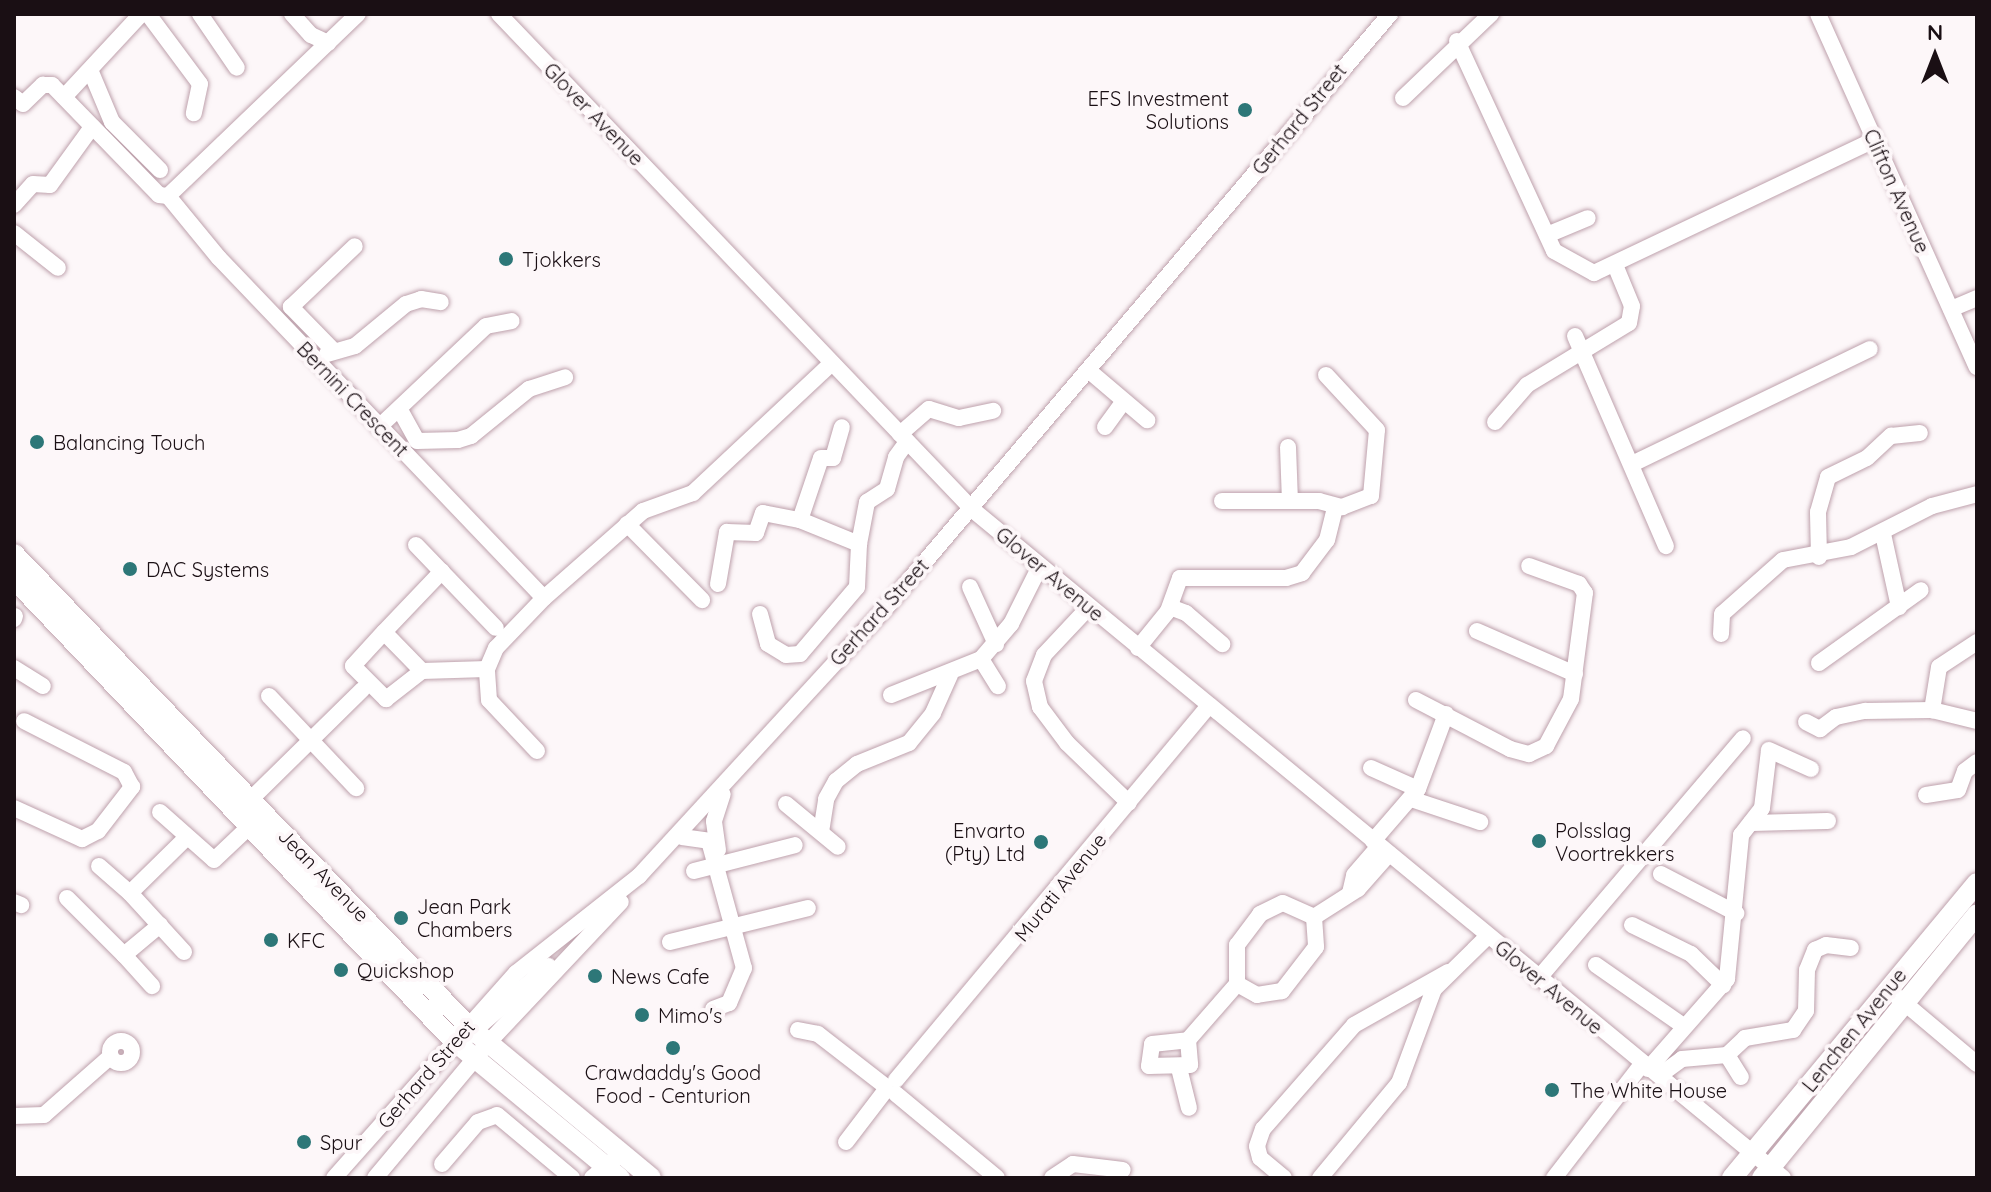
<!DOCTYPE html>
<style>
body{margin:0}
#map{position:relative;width:1991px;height:1192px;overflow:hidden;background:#fdf7f9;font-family:Quicksand,sans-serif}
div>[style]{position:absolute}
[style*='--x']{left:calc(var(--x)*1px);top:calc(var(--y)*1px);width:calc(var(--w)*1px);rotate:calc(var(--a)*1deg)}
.roads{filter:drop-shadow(0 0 2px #bea1ac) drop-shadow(0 0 2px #bea1ac)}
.minor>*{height:16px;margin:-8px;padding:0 8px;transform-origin:8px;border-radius:8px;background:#fff}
.minor>.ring{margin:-8px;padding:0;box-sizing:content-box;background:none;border:16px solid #fff;border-radius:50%}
.major>*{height:20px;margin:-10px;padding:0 10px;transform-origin:10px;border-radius:10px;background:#fff}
.dots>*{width:22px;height:22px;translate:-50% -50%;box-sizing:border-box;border:4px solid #fdf7f9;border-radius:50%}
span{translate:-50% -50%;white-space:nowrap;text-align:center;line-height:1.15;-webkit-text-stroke:8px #fdf7f9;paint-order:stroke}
.poi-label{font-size:20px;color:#1a0f14}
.right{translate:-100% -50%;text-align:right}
.left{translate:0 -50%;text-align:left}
.street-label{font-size:20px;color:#1a0f14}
.frame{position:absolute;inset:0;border:16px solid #1a0f14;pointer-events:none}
.north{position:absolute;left:1895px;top:16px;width:80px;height:80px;-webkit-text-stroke:6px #fdf7f9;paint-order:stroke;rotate:0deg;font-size:22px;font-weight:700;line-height:32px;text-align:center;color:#1a0f14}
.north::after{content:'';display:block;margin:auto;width:28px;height:36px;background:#1a0f14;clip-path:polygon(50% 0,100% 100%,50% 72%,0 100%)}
</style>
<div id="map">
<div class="roads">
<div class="minor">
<div style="--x:148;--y:14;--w:87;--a:53.4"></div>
<div style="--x:200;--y:84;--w:30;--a:102"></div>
<div style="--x:200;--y:14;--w:65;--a:55.6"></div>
<div style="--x:292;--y:14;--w:28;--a:48"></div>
<div style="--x:311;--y:35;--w:19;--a:25"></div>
<div style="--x:499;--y:14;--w:686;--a:46.3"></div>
<div style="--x:973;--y:510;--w:1050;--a:39.51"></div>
<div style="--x:1818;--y:14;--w:387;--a:65.8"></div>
<div style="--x:1457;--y:41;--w:231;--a:65.2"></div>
<div style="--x:1554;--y:251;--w:46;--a:28.8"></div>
<div style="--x:1594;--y:273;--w:310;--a:-25.4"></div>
<div style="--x:91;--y:72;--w:54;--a:67.2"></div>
<div style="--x:112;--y:122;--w:68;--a:45"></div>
<div style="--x:14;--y:97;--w:11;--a:38"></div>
<div style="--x:23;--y:104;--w:28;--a:-44"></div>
<div style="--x:43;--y:85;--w:9;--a:0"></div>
<div style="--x:52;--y:85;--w:153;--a:45.8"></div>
<div style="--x:159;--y:195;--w:9;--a:6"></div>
<div style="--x:168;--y:196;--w:80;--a:50.6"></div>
<div style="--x:219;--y:258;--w:470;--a:46.3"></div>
<div style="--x:64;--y:97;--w:113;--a:-47.1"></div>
<div style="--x:1403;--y:98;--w:122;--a:-43.7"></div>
<div style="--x:168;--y:196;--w:263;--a:-43.8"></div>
<div style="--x:14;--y:205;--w:28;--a:-48"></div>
<div style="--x:33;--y:184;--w:17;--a:3"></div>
<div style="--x:50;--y:185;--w:72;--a:-54.1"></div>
<div style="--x:14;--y:233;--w:56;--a:38.5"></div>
<div style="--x:1547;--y:235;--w:44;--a:-22.5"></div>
<div style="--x:1951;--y:309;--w:28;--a:-23"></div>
<div style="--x:1575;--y:336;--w:229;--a:66.6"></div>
<div style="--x:332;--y:349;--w:59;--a:-134.3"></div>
<div style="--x:291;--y:307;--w:88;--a:-43.6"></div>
<div style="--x:327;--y:354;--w:29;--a:-16"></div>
<div style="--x:355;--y:346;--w:66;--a:-39.5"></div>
<div style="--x:406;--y:304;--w:16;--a:-18"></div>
<div style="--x:421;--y:299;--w:20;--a:9"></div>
<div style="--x:1094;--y:375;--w:70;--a:40.3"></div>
<div style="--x:400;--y:410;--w:35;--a:61"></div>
<div style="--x:417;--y:441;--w:41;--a:-1.4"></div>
<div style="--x:458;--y:440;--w:14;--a:-17"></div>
<div style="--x:471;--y:436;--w:75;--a:-39"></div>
<div style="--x:529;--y:389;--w:38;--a:-18"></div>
<div style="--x:1495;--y:422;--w:49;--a:-49.1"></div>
<div style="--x:1527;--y:385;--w:119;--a:-31.3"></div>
<div style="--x:1629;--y:323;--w:17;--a:-80"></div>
<div style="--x:1632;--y:306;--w:44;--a:-112.5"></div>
<div style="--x:379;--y:427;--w:147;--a:-43.3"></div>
<div style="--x:486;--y:326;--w:26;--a:-11"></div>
<div style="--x:1105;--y:427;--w:32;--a:-54"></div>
<div style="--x:900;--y:434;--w:38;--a:-41"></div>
<div style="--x:929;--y:409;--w:31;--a:17"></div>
<div style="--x:959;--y:418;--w:35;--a:-12"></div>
<div style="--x:1288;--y:447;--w:54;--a:87.9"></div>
<div style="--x:1632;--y:464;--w:264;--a:-25.8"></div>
<div style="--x:1222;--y:501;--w:97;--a:0"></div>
<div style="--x:1319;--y:501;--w:24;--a:15"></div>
<div style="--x:1342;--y:507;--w:31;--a:-21"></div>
<div style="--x:1371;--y:496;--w:66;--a:-84.8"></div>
<div style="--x:1377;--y:430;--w:75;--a:-132.8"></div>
<div style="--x:800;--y:520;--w:65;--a:-71.3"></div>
<div style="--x:821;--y:458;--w:12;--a:0"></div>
<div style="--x:833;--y:458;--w:32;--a:-74"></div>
<div style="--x:627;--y:524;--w:107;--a:45.4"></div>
<div style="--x:1883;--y:534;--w:75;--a:77.6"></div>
<div style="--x:416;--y:545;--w:115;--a:46.1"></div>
<div style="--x:1819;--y:557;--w:45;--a:-91.3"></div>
<div style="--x:1818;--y:512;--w:36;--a:-74"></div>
<div style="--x:1828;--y:477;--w:43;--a:-26"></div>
<div style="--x:1867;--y:458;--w:33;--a:-43"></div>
<div style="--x:1891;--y:436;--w:29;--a:-6"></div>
<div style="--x:718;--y:584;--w:53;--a:-80.2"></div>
<div style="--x:727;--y:532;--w:29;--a:2"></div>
<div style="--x:756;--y:533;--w:21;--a:-71"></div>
<div style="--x:763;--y:513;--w:38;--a:11"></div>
<div style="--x:800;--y:520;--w:64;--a:22.1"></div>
<div style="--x:859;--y:544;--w:43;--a:-79.2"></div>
<div style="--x:867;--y:502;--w:24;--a:-33"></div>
<div style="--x:887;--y:489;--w:33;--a:-74"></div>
<div style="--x:896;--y:457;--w:19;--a:-54"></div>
<div style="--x:970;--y:587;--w:63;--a:65.5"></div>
<div style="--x:1089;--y:607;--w:66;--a:133.2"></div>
<div style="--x:1044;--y:655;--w:28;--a:111"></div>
<div style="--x:1034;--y:681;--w:27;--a:77"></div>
<div style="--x:1040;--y:707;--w:45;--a:53.1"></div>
<div style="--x:1067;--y:743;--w:86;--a:44.1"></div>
<div style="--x:1170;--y:607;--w:17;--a:21"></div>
<div style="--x:1186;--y:613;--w:48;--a:40.7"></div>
<div style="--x:760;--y:614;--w:31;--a:75"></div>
<div style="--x:768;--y:644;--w:21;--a:31"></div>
<div style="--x:786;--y:655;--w:14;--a:-4"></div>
<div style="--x:800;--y:654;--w:88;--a:-49.6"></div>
<div style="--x:857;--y:587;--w:43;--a:-87.3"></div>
<div style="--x:14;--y:619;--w:3;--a:-72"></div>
<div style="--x:1477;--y:631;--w:107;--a:23.7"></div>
<div style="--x:384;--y:632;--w:46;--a:132.4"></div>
<div style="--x:353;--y:666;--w:47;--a:45"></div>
<div style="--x:386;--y:699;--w:46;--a:-37.9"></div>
<div style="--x:422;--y:671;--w:65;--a:-1.8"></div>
<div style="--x:1721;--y:634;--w:20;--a:-87"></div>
<div style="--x:1722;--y:614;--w:81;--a:-41.5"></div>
<div style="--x:1783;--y:560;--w:69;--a:-10.8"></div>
<div style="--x:1851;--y:547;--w:91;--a:-26.8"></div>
<div style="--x:1932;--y:506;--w:47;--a:-14.9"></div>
<div style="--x:1977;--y:642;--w:45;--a:146.7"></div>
<div style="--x:1939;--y:667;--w:44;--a:99.2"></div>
<div style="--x:1932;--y:710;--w:46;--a:13.7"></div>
<div style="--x:1138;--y:648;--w:48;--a:-51"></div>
<div style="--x:1168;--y:611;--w:35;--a:-70"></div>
<div style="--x:1180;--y:578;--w:106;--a:0"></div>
<div style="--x:1286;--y:578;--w:17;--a:-17"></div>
<div style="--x:1302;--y:573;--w:41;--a:-52.9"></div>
<div style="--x:1327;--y:540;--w:34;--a:-76"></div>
<div style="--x:981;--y:659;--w:32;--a:58"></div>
<div style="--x:1819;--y:663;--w:125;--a:-35.6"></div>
<div style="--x:14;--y:668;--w:34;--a:32"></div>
<div style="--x:422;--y:671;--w:54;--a:-134.3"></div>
<div style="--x:384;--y:632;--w:84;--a:-46.4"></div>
<div style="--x:891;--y:695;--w:97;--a:-21.8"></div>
<div style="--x:981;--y:659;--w:46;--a:-49.4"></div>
<div style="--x:1011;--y:624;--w:65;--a:-63.4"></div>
<div style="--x:269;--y:696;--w:127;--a:46.6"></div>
<div style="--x:1416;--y:700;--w:106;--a:27.5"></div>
<div style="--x:1510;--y:749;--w:20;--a:15"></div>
<div style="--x:1529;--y:754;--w:19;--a:-25"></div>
<div style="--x:1546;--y:746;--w:53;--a:-62"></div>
<div style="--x:1571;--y:699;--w:107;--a:-82.5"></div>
<div style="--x:1585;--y:593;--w:11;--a:-124"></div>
<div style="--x:1579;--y:584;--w:53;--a:-160.2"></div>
<div style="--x:1806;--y:722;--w:16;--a:27"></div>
<div style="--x:1820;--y:729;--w:20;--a:-37"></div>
<div style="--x:1836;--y:717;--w:30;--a:-12"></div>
<div style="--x:1865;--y:711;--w:67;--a:-0.9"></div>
<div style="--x:537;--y:751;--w:70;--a:-133.3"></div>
<div style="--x:489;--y:700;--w:31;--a:-94"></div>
<div style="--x:487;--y:669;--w:23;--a:-67"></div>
<div style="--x:496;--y:648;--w:69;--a:-46.2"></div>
<div style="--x:544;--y:598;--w:132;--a:-41.3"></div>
<div style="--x:643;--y:511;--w:53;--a:-19.8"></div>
<div style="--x:693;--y:493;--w:190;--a:-43.1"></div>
<div style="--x:1371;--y:768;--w:51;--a:24.1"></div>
<div style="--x:1926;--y:795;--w:32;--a:-9"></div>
<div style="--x:1958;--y:790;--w:20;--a:-70"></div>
<div style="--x:1965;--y:771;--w:15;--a:-37"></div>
<div style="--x:251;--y:799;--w:156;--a:-44.5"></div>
<div style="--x:1411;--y:799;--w:73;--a:18.4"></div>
<div style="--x:786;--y:804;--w:67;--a:39.6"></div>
<div style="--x:14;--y:808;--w:75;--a:24.5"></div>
<div style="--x:82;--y:839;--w:18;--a:-27"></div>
<div style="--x:98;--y:831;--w:56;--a:-52.3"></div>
<div style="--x:132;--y:787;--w:17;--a:-118"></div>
<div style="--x:124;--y:772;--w:112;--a:-153"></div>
<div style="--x:160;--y:812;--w:72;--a:41.6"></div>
<div style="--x:214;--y:860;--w:50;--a:-43.4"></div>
<div style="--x:1751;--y:823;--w:77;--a:-1.5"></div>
<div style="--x:821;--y:832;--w:33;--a:-81"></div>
<div style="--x:826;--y:799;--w:21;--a:-61"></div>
<div style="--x:836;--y:781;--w:27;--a:-39"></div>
<div style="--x:857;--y:764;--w:56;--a:-22"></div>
<div style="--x:909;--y:743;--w:38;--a:-51"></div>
<div style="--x:933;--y:713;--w:42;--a:-65.9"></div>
<div style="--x:682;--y:837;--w:27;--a:8"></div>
<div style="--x:709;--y:841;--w:132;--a:74.6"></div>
<div style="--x:744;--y:968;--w:38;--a:113"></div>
<div style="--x:729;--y:1003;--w:17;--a:159"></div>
<div style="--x:1373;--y:841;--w:69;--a:-49.1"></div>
<div style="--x:1418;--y:789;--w:80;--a:-69.5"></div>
<div style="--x:718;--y:850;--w:29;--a:-98"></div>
<div style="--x:714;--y:821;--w:28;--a:-72"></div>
<div style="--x:99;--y:866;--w:41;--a:41.1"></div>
<div style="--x:130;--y:893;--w:80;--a:-44.5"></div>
<div style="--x:694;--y:871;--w:104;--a:-14.4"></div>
<div style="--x:1661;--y:874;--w:85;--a:27.5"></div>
<div style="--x:130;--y:893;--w:80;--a:47.5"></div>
<div style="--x:1350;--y:893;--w:18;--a:-77"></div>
<div style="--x:1354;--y:875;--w:38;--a:-49"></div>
<div style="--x:67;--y:898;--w:81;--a:45"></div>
<div style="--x:124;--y:955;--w:47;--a:-39.8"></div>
<div style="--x:14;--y:902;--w:8;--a:23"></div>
<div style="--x:1283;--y:903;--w:34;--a:24"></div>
<div style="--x:1314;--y:917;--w:30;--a:86"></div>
<div style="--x:1316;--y:947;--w:56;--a:127.7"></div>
<div style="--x:1282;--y:991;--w:25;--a:171"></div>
<div style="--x:1257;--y:995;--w:23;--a:-151"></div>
<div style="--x:1237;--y:984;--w:39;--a:-90"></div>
<div style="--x:1237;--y:945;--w:39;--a:-53"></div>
<div style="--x:1260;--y:914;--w:25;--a:-26"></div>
<div style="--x:1314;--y:917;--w:52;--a:-32.5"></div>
<div style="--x:1358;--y:889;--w:47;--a:-48.5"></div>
<div style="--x:1632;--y:925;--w:66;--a:26.2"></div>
<div style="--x:1691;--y:954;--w:45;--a:44.1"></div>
<div style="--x:670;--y:942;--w:142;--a:-13.8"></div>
<div style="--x:124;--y:955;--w:42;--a:47.9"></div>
<div style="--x:1596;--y:965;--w:108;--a:34.9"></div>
<div style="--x:1538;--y:979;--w:316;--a:-49.6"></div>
<div style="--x:1895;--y:995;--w:107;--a:40.1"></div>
<div style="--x:798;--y:1030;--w:20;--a:11"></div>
<div style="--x:818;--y:1034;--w:85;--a:37.8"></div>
<div style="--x:467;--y:1037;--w:108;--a:-41.2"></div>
<div style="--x:1188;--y:1040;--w:25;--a:85"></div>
<div style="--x:1190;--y:1065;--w:41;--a:178.6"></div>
<div style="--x:1149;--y:1066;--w:22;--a:-82"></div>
<div style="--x:1152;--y:1044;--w:36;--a:-6"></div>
<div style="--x:1188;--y:1040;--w:74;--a:-48.8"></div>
<div class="ring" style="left:110px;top:1041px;width:6px;height:6px"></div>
<div style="--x:1727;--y:1055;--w:26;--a:58"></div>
<div style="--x:1179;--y:1068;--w:41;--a:76"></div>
<div style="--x:1648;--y:1069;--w:120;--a:-48.7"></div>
<div style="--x:1727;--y:979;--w:145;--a:-84.4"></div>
<div style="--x:1741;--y:835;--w:34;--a:-52"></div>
<div style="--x:1762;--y:808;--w:58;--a:-83.1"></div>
<div style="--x:1769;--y:750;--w:46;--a:24.3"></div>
<div style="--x:1660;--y:1075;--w:27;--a:-36"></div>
<div style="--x:1682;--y:1059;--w:45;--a:-5.1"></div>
<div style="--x:1727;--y:1055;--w:25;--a:-43"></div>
<div style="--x:1745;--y:1038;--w:49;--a:-9.5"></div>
<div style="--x:1793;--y:1030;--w:23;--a:-56"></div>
<div style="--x:1806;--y:1011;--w:41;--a:-88.6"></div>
<div style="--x:1807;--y:970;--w:22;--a:-68"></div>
<div style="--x:1815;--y:950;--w:12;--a:-24"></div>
<div style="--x:1826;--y:945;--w:25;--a:7"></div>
<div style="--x:896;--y:1080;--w:488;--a:-50.1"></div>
<div style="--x:896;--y:1094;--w:131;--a:39.7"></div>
<div style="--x:14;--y:1116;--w:30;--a:-2"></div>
<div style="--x:44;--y:1115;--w:89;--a:-41.4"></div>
<div style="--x:846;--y:1142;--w:64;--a:-52.6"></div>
<div style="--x:442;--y:1164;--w:55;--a:-49.4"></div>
<div style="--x:478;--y:1122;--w:20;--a:-20"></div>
<div style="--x:497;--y:1115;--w:98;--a:40"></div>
<div style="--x:334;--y:1178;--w:274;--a:-48.4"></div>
<div style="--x:516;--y:973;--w:157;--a:-38.3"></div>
<div style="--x:639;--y:876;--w:369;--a:-47.4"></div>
<div style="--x:889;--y:604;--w:774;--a:-49.66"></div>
<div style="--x:375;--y:1178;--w:175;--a:-50.1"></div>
<div style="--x:487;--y:1044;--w:195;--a:-46.7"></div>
<div style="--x:592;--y:1178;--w:30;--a:-40"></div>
<div style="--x:1052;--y:1178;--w:25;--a:-34"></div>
<div style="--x:1073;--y:1164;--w:50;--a:6.8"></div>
<div style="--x:1284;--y:1178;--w:31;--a:-140"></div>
<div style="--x:1260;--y:1158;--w:12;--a:-104"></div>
<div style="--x:1257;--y:1146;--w:18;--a:-71"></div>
<div style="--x:1263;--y:1129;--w:138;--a:-48.8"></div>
<div style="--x:1354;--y:1025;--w:108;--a:-29.4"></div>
<div style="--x:1320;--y:1178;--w:124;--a:-50.3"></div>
<div style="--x:1399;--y:1083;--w:100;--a:-69.6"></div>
<div style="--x:1434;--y:989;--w:76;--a:-44.5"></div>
<div style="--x:1554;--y:1178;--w:144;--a:-52.3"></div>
</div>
<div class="major">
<div style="--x:14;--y:554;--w:653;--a:46.12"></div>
<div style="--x:467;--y:1025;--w:239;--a:39.7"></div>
<div style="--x:14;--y:579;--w:637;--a:46.4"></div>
<div style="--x:453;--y:1040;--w:217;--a:39.6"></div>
<div style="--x:1732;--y:1178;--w:383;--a:-50.3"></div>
<div style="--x:1762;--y:1178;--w:340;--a:-50.8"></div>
</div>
</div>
<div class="dots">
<div style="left:1245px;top:110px;background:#2d7778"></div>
<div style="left:506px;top:259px;background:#2d7778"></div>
<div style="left:37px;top:442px;background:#2d7778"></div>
<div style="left:130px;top:569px;background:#2d7778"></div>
<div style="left:1539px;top:841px;background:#2d7778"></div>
<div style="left:1041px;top:842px;background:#2d7778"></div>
<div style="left:401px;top:918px;background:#2d7778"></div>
<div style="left:271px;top:940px;background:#2d7778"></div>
<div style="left:341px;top:970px;background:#2d7778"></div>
<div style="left:595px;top:976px;background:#2d7778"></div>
<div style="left:642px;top:1015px;background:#2d7778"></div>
<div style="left:673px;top:1048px;background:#2d7778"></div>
<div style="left:1552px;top:1090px;background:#2d7778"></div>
<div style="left:304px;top:1142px;background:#2d7778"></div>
</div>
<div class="poi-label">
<span class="right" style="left:1229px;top:110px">EFS Investment<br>Solutions</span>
<span class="left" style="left:522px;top:259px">Tjokkers</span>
<span class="left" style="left:53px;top:442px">Balancing Touch</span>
<span class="left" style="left:146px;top:569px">DAC Systems</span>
<span class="right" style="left:1025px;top:842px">Envarto<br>(Pty) Ltd</span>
<span class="left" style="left:1555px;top:842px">Polsslag<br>Voortrekkers</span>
<span class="left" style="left:417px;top:918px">Jean Park<br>Chambers</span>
<span class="left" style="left:287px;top:940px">KFC</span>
<span class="left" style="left:357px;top:970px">Quickshop</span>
<span class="left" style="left:611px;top:976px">News Cafe</span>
<span class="left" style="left:658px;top:1015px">Mimo's</span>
<span style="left:673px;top:1084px">Crawdaddy's Good<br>Food - Centurion</span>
<span class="left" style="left:1570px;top:1090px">The White House</span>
<span class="left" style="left:320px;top:1142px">Spur</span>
</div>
<div class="street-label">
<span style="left:594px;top:114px;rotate:46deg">Glover Avenue</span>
<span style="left:1299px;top:119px;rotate:-51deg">Gerhard Street</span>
<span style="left:1897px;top:191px;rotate:66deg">Clifton Avenue</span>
<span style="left:353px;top:399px;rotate:46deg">Bernini Crescent</span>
<span style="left:1050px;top:574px;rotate:40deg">Glover Avenue</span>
<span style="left:879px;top:612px;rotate:-48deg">Gerhard Street</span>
<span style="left:324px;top:875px;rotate:46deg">Jean Avenue</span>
<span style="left:1060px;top:887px;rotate:-51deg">Murati Avenue</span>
<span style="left:1549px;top:987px;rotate:40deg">Glover Avenue</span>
<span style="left:1854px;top:1030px;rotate:-51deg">Lenchen Avenue</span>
<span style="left:426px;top:1074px;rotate:-49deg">Gerhard Street</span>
</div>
<div class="frame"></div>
<div class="north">N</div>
</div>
